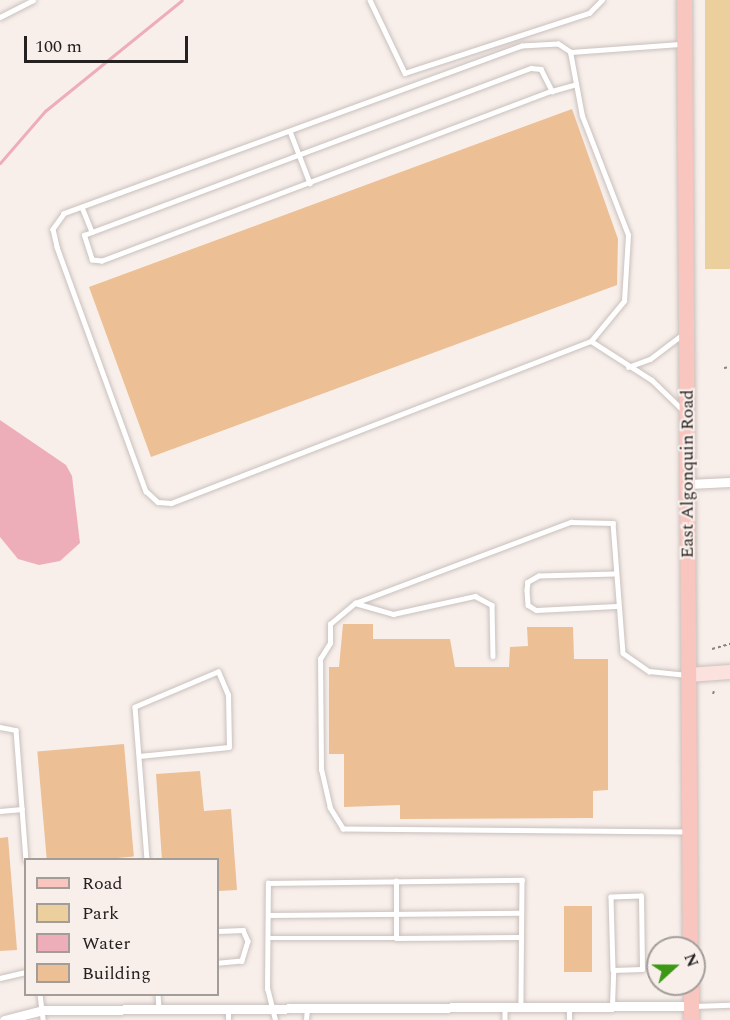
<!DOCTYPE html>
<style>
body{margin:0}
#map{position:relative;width:730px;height:1020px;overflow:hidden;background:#f8efeb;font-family:Spectral,serif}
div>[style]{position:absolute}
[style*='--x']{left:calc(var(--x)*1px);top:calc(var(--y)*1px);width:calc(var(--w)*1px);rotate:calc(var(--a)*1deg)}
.green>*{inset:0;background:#ebd09e;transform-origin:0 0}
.water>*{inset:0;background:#eeaeb9}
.stream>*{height:3px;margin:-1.5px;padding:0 1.5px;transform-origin:1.5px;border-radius:1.5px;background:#eeaeb9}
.building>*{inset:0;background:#ecbf95;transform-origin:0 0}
.path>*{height:2px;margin-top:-1px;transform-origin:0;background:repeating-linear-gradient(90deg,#898481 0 3px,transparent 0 6px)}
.roads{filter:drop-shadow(0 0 2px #c9c0bc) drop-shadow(0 0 2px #c9c0bc)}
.service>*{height:4.5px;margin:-2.25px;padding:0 2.25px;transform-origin:2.25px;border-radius:2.25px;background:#fff}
.minor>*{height:9px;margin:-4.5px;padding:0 4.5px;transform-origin:4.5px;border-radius:4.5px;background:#fff}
.secondary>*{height:14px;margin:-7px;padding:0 7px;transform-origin:7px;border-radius:7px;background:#fbe2df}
.primary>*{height:15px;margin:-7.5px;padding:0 7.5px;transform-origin:7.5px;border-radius:7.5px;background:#f8c5bf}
span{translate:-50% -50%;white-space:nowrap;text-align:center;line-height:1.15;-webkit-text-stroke:4.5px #f8efeb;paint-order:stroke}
.street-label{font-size:18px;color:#242120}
.legend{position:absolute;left:24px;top:858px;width:195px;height:138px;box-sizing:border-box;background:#f8efeb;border:2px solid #a39d9a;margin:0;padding:8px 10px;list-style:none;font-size:18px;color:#242120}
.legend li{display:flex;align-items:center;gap:12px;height:30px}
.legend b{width:30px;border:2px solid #a39d9a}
.north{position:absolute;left:646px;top:936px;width:60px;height:60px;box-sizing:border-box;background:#f8efeb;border:2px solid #a39d9a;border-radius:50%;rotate:69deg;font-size:16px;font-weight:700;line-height:24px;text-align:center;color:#242120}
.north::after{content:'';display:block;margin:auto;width:21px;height:27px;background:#3c9815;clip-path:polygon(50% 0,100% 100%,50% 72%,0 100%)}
.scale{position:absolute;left:24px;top:36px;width:164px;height:27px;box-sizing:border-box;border:3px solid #242120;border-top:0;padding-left:8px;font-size:18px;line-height:21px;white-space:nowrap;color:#242120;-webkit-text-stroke:4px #f8efeb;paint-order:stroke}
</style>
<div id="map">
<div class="green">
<div style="left:705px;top:0;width:25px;height:269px"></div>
</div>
<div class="water">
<div style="clip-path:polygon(0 420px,66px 465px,72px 476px,80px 543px,60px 561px,39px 565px,18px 559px,0 537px)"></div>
</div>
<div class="stream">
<div style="--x:0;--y:163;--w:69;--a:-49.1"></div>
<div style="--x:45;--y:111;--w:176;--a:-39"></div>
</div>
<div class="building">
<div style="clip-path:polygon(572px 109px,618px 239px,617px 285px,151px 457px,89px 287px)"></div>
<div style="clip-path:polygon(343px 624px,373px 624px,373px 639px,450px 639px,455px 667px,509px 667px,510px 647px,528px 646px,527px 627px,573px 627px,574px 659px,608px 659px,608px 790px,593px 791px,593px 818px,400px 819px,400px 805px,344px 807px,344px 754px,329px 754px,329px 667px,339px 667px)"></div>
<div style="left:124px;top:744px;width:113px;height:87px;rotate:85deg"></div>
<div style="clip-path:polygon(200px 771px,204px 811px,231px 809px,237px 890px,218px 891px,218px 860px,162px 860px,156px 774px)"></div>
<div style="clip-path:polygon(8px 837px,17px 950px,0 951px,0 838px)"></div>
<div style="left:564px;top:906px;width:28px;height:66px"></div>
</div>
<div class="path">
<div style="--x:724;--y:368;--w:6;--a:-9"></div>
<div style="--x:712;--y:649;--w:19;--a:-16"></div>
<div style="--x:713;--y:694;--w:3;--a:-72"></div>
</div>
<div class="roads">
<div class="service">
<div style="--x:370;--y:0;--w:81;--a:64.4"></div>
<div style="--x:405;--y:73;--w:194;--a:-18.1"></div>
<div style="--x:589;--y:13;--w:18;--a:-45"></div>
<div style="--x:0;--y:17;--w:37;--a:-27"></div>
<div style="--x:570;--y:52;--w:14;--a:-146"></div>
<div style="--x:558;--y:44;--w:36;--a:177"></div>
<div style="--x:522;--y:46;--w:488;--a:159.9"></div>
<div style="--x:64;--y:214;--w:19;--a:126"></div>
<div style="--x:53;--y:229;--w:18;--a:77"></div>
<div style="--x:57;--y:247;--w:260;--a:70"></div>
<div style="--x:146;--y:491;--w:16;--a:43"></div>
<div style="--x:158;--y:502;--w:13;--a:4"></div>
<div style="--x:171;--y:503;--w:450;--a:-21.1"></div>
<div style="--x:591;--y:341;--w:52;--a:-50.5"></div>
<div style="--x:624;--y:301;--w:66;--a:-86.5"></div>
<div style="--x:628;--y:235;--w:128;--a:-111.1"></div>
<div style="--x:582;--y:116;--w:65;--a:-100.6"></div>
<div style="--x:570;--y:52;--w:111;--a:-4.1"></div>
<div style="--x:552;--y:91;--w:481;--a:159.3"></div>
<div style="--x:102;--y:261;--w:10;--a:-174"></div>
<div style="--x:92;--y:260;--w:26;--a:-108"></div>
<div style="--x:84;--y:235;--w:477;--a:-20.5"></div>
<div style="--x:531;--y:68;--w:10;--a:6"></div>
<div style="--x:541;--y:69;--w:25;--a:63"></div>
<div style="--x:552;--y:91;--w:22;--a:-16"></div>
<div style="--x:290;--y:131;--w:56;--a:69"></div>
<div style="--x:82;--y:207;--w:27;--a:68"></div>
<div style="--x:591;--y:341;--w:72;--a:32.6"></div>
<div style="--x:652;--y:380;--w:43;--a:44.1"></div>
<div style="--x:628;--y:367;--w:23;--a:-20"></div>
<div style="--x:650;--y:359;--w:40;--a:-37"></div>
<div style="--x:615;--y:574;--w:76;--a:178.5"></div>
<div style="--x:539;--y:576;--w:13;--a:151"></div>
<div style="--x:528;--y:582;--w:8;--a:97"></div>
<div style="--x:527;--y:590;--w:15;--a:86"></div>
<div style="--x:528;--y:605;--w:9;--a:32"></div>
<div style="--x:536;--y:610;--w:80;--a:-2.9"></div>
<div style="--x:355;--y:603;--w:40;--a:16"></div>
<div style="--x:393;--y:614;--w:84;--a:-12.4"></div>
<div style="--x:475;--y:596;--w:19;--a:28"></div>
<div style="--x:492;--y:605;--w:51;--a:88.9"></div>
<div style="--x:0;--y:727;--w:16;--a:11"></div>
<div style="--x:16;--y:730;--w:130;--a:85.6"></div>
<div style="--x:139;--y:756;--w:90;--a:-5.7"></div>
<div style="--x:229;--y:747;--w:52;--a:-91.1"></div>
<div style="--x:228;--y:695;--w:25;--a:-113"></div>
<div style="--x:218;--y:672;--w:90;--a:157.1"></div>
<div style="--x:135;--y:707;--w:153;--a:85.5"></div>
<div style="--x:0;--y:811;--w:22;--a:-5"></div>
<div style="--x:686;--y:832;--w:343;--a:-179.5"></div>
<div style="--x:343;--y:829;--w:25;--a:-122"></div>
<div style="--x:330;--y:808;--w:39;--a:-103"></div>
<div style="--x:321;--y:770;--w:111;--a:-90.5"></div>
<div style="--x:320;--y:659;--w:19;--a:-58"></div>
<div style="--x:330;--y:643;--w:19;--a:-90"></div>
<div style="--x:330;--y:624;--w:33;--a:-40"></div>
<div style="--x:355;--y:603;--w:231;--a:-20.6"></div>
<div style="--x:571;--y:522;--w:42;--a:1.4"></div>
<div style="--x:613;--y:523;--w:130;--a:85.6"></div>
<div style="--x:623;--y:653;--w:32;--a:35"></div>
<div style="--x:649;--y:671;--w:38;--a:6"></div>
<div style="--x:269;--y:915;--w:252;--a:-0.5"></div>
<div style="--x:218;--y:931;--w:25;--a:-2"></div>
<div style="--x:243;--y:930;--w:12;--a:66"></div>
<div style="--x:248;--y:941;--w:21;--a:107"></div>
<div style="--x:242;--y:961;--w:24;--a:175"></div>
<div style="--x:270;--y:938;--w:126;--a:0"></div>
<div style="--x:396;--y:938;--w:57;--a:-90"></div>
<div style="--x:396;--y:938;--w:125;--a:-0.5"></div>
<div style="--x:0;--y:978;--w:27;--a:-13"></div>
<div style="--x:40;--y:994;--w:26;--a:83"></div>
<div style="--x:158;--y:994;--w:15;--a:86"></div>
<div style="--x:612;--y:1006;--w:36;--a:-88"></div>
<div style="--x:613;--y:970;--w:29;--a:-2"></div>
<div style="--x:642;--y:969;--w:73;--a:-90.8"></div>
<div style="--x:641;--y:896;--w:30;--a:178"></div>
<div style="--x:611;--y:897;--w:73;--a:88.4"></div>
<div style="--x:694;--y:1006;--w:36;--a:-2"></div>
<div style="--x:505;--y:1008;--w:12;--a:90"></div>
<div style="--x:228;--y:1020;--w:12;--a:-90"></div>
<div style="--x:275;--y:1020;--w:32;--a:-104"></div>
<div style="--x:267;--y:989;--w:106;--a:-89.5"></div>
<div style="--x:268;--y:883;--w:254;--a:-0.7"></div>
<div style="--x:522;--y:880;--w:127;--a:90.5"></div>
<div style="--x:306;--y:1020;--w:12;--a:-85"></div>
<div style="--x:569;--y:1020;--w:14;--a:-90"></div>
</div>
<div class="minor">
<div style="--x:688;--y:484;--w:42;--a:-2.7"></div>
<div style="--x:4;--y:1020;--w:40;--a:-14.4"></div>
<div style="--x:43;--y:1010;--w:648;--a:-0.35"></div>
</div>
<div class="secondary">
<div style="--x:688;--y:675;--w:42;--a:-4.1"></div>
</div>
<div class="primary">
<div style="--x:684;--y:0;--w:948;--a:89.64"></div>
<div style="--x:691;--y:984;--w:36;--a:90"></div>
</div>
</div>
<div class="street-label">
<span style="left:688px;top:474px;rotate:-90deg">East Algonquin Road</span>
</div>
<ul class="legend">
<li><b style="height:8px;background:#f8c5bf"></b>Road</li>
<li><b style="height:16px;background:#ebd09e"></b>Park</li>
<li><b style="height:16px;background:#eeaeb9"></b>Water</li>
<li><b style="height:16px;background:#ecbf95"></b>Building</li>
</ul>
<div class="north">N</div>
<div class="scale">100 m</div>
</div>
